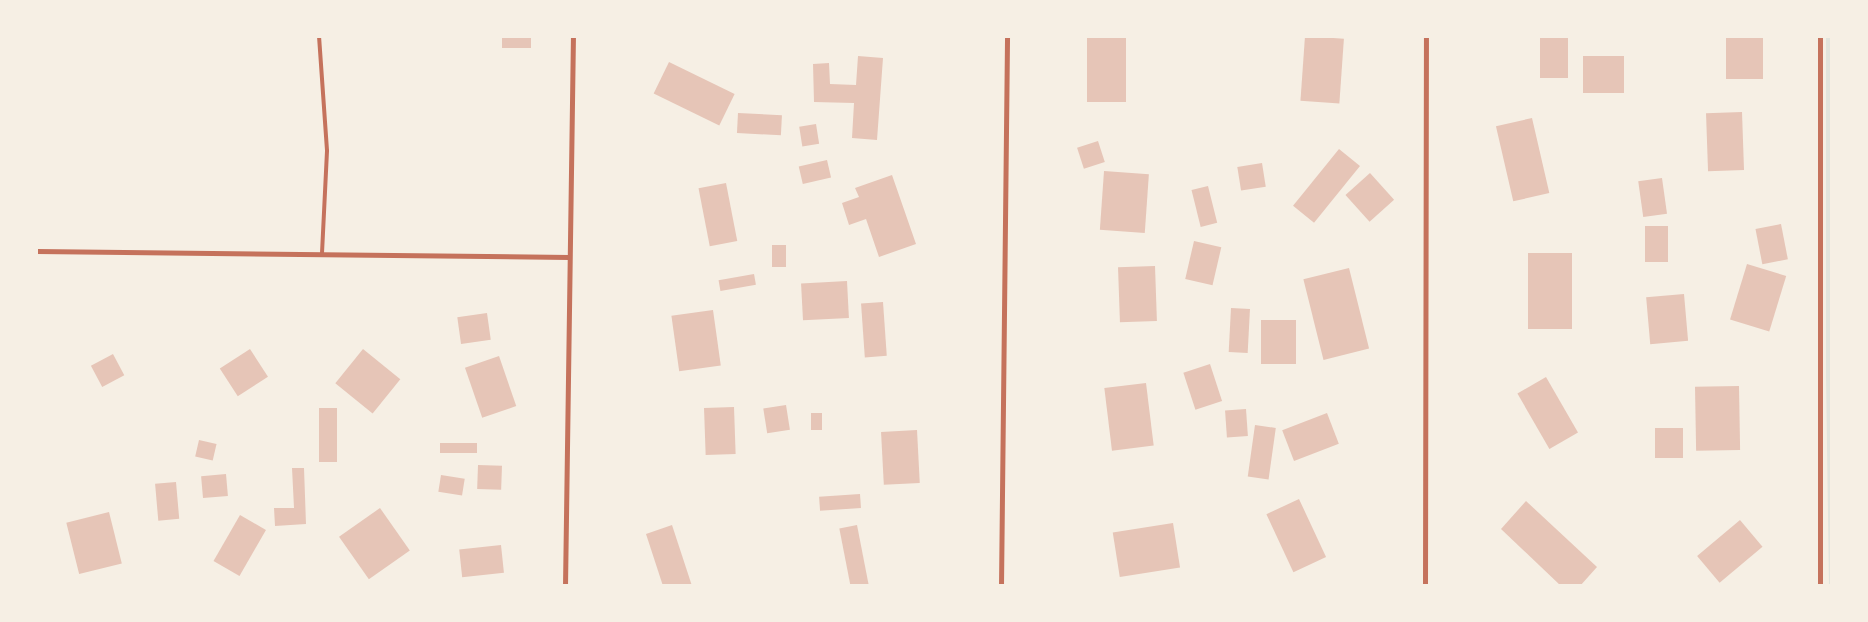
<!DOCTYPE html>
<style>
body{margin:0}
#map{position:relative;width:1868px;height:622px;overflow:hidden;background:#f6efe4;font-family:"IBM Plex Sans",sans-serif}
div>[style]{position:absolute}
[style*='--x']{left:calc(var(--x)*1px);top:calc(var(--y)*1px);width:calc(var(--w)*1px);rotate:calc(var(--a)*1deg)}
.green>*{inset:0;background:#e2e4dc}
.building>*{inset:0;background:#e6c5b7;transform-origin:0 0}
.service>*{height:4px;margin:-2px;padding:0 2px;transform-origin:2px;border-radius:2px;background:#c5725c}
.minor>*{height:5px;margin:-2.5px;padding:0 2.5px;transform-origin:2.5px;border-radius:2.5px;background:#c5725c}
span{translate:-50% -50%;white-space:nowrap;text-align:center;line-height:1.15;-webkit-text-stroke:5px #f6efe4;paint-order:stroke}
.frame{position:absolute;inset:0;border:38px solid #f6efe4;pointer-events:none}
</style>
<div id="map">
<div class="green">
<div style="clip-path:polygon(1826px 36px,1832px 36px,1832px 586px,1829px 586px,1826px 375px)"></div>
</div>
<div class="building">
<div style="left:502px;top:36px;width:29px;height:12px"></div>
<div style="left:1087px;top:36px;width:39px;height:66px"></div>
<div style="left:1305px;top:36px;width:39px;height:65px;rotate:4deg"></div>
<div style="left:1540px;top:36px;width:28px;height:42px"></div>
<div style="left:1726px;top:36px;width:37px;height:43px"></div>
<div style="clip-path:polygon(858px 56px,883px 58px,877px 140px,852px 138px,854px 103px,814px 102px,813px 64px,829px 63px,830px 84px,856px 85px)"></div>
<div style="left:1583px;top:56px;width:41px;height:37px"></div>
<div style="left:669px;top:62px;width:73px;height:35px;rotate:26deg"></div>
<div style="left:1742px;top:112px;width:58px;height:36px;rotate:88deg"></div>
<div style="left:738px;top:113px;width:44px;height:20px;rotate:3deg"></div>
<div style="left:1532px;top:118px;width:77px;height:37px;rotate:77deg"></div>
<div style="left:816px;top:124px;width:20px;height:17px;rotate:81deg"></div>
<div style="left:1098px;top:141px;width:22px;height:22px;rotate:72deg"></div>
<div style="left:1339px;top:149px;width:27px;height:73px;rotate:39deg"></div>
<div style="left:827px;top:160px;width:18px;height:29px;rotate:77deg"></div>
<div style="left:1262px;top:163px;width:24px;height:25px;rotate:81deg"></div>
<div style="left:1104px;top:171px;width:45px;height:59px;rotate:4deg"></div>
<div style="left:1370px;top:173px;width:36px;height:33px;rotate:48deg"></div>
<div style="clip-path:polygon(892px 175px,916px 244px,879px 257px,866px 219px,849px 225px,842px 203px,859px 197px,855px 188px)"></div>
<div style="left:1662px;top:178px;width:36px;height:24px;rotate:82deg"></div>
<div style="left:726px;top:183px;width:59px;height:28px;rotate:79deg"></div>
<div style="left:1208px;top:186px;width:38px;height:17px;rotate:76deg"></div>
<div style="left:1781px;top:224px;width:36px;height:26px;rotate:79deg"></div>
<div style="left:1668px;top:226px;width:36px;height:23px;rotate:90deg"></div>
<div style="left:1194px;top:241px;width:28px;height:39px;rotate:13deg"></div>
<div style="left:772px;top:245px;width:14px;height:22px"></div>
<div style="left:1528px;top:253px;width:44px;height:76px"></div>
<div style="left:1747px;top:264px;width:41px;height:58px;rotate:17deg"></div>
<div style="left:1155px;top:266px;width:55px;height:37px;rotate:88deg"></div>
<div style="left:1349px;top:268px;width:83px;height:47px;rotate:76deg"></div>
<div style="left:754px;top:274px;width:11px;height:36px;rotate:80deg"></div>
<div style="left:847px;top:281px;width:37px;height:46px;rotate:87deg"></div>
<div style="left:1684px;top:294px;width:47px;height:38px;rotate:85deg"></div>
<div style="left:883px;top:302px;width:54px;height:22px;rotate:86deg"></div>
<div style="left:1231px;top:308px;width:19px;height:44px;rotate:3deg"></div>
<div style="left:713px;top:310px;width:56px;height:42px;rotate:82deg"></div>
<div style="left:487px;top:313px;width:27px;height:30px;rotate:82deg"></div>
<div style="left:1261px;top:320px;width:35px;height:44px"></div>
<div style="left:250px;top:349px;width:33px;height:36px;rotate:57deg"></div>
<div style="left:363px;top:349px;width:48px;height:44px;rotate:39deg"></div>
<div style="left:113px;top:354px;width:24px;height:25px;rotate:62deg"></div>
<div style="left:499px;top:356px;width:53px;height:36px;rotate:71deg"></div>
<div style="left:1210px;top:364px;width:39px;height:28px;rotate:72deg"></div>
<div style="left:1546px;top:377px;width:64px;height:33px;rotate:60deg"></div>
<div style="left:1146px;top:383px;width:63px;height:42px;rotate:83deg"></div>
<div style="left:1739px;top:386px;width:64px;height:44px;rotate:89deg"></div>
<div style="left:786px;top:405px;width:25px;height:23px;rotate:81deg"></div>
<div style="left:734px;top:407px;width:47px;height:30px;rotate:88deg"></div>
<div style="left:319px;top:408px;width:18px;height:54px"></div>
<div style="left:1246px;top:409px;width:27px;height:21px;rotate:86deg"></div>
<div style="left:811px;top:413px;width:11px;height:17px"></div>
<div style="left:1327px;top:413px;width:33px;height:48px;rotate:69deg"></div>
<div style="left:1255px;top:425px;width:21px;height:52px;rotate:8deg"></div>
<div style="left:1655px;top:428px;width:28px;height:30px"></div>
<div style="left:917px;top:430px;width:53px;height:36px;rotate:87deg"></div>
<div style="left:199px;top:440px;width:18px;height:17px;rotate:13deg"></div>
<div style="left:477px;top:443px;width:10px;height:37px;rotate:90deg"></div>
<div style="left:478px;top:465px;width:24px;height:24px;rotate:2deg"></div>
<div style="clip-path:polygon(292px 468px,304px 468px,306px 524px,275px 526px,274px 508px,294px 508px)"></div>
<div style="left:226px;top:474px;width:22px;height:25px;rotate:85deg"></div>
<div style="left:441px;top:475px;width:24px;height:17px;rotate:9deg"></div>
<div style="left:176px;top:482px;width:37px;height:21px;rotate:85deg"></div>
<div style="left:860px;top:494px;width:14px;height:41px;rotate:86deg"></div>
<div style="left:1299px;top:499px;width:64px;height:36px;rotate:65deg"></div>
<div style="clip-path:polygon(1526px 501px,1597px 567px,1580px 586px,1561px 586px,1501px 529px)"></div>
<div style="left:380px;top:508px;width:52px;height:50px;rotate:55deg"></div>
<div style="left:109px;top:512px;width:53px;height:44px;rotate:76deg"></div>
<div style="left:240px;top:515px;width:30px;height:53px;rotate:30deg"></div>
<div style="left:1740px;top:520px;width:35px;height:56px;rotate:50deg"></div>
<div style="left:1173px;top:523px;width:45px;height:61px;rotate:81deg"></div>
<div style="clip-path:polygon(672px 525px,692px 586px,663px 586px,646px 534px)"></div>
<div style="left:857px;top:525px;width:62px;height:18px;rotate:79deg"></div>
<div style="left:501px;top:545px;width:28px;height:42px;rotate:84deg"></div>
</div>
<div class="service">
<div style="--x:319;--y:36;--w:115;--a:86"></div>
<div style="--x:327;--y:151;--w:104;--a:92.8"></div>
</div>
<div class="minor">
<div style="--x:36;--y:251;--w:533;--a:0.64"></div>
<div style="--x:565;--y:586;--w:550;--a:-89.17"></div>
<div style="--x:1001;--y:586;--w:550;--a:-89.37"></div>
<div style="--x:1425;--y:586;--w:550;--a:-89.9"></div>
<div style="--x:1820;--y:586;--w:550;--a:-90"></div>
</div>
<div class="frame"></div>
</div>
